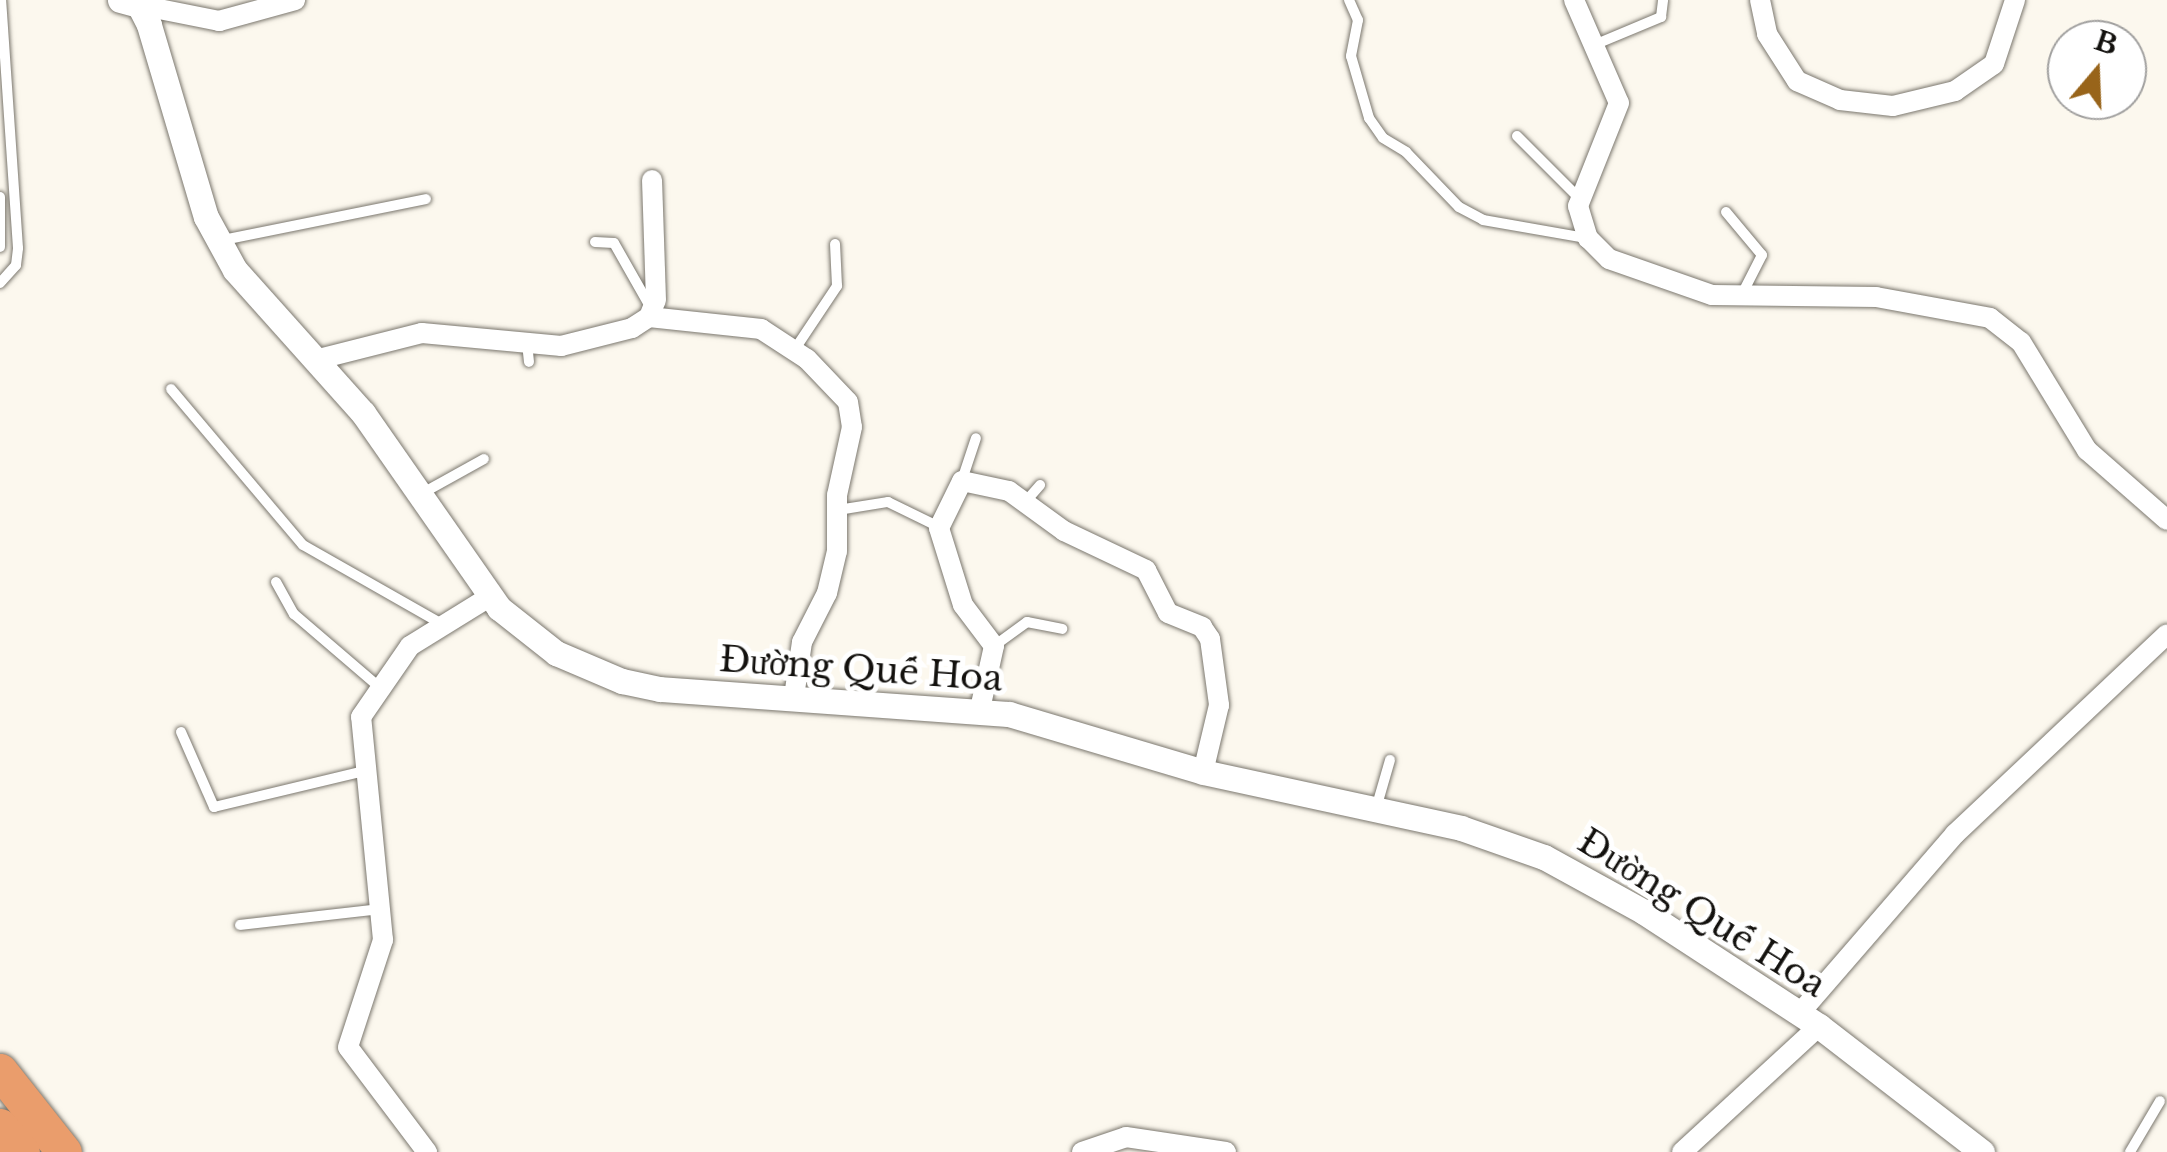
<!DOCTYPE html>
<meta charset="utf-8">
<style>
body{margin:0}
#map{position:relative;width:2167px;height:1152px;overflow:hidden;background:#fcf8ee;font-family:"Libre Baskerville",serif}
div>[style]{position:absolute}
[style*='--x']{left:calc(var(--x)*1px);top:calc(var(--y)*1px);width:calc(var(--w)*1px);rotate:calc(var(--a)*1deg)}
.roads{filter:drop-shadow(0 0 2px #7b776e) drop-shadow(0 0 2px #7b776e)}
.service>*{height:10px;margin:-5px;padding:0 5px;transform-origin:5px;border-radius:5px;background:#fff}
.minor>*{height:20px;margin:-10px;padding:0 10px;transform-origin:10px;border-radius:10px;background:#fff}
.tertiary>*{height:25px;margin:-12.5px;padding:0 12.5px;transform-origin:12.5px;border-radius:12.5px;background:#fff}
.motorway>*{height:35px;margin:-17.5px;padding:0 17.5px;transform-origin:17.5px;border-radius:17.5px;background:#ea9d6c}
span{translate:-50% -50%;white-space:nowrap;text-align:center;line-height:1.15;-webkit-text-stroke:10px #fff;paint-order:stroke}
.street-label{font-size:35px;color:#13110e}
.north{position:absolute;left:2047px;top:20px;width:100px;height:100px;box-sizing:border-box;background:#fff;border:2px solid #a1a09f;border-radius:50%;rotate:19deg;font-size:28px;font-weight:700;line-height:40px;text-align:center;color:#13110e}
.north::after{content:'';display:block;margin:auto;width:35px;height:45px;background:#98641a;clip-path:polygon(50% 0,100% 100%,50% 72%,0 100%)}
</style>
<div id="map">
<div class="roads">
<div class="service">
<div style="--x:1349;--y:0;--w:22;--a:66"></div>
<div style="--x:1358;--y:20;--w:37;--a:101"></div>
<div style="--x:1351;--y:56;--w:65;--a:73.8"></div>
<div style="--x:1369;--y:118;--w:24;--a:55"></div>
<div style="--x:1383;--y:138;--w:27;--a:31"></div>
<div style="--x:1406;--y:152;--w:76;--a:46.1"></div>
<div style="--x:1459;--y:207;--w:27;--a:28"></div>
<div style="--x:1483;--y:220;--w:105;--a:9.9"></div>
<div style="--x:1594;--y:45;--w:73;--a:-22.7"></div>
<div style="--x:1661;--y:17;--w:17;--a:-83"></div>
<div style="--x:1517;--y:136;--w:88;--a:45"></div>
<div style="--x:0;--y:197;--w:50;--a:90"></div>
<div style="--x:1726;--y:212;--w:56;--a:50.1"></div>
<div style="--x:1762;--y:255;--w:44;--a:117.1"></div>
<div style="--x:223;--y:240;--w:207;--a:-11.4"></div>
<div style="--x:595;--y:242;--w:19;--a:3"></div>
<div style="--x:614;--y:243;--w:75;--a:60.4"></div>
<div style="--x:0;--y:283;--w:24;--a:-48"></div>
<div style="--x:16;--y:265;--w:17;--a:-83"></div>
<div style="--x:18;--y:248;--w:249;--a:-93.9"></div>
<div style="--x:527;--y:343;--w:19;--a:84"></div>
<div style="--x:795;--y:349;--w:76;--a:-56.3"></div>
<div style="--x:837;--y:286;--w:42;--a:-92.7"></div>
<div style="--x:171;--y:389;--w:204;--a:49.8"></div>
<div style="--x:303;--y:545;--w:160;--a:29.6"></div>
<div style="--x:962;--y:480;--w:44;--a:-71.6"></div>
<div style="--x:421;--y:494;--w:72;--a:-29.1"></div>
<div style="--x:1027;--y:500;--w:20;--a:-49"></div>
<div style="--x:838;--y:510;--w:51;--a:-9.1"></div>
<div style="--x:888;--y:502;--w:57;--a:26.1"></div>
<div style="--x:276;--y:582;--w:37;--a:61"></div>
<div style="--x:294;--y:614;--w:111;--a:40.6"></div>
<div style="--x:994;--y:646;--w:41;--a:-36"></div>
<div style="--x:1027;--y:622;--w:36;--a:11"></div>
<div style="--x:181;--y:732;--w:82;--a:66.3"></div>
<div style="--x:214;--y:807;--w:154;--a:-13.5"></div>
<div style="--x:1377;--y:805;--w:47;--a:-73.9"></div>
<div style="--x:240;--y:925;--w:141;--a:-6.5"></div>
<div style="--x:2130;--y:1152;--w:59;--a:-59.5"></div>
</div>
<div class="minor">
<div style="--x:1574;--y:0;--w:112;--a:66.4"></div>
<div style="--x:1619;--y:103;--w:111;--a:111.7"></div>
<div style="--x:1578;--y:206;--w:34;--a:73"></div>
<div style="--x:1588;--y:238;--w:30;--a:45"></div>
<div style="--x:1609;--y:259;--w:109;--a:19.3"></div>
<div style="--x:1712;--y:295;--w:164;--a:0.7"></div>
<div style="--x:1876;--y:297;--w:116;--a:10.4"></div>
<div style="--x:1990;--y:318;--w:39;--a:38"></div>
<div style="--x:2021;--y:342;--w:127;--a:58.6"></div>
<div style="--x:2087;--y:450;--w:106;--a:41.2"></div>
<div style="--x:1760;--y:0;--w:35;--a:78"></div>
<div style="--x:1767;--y:34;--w:56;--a:57.4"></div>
<div style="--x:1797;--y:81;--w:47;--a:23.8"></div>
<div style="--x:1840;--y:100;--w:53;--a:6.5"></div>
<div style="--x:1893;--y:106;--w:64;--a:-13.6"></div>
<div style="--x:1955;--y:91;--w:47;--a:-34.7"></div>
<div style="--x:1994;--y:64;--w:67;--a:-71.8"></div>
<div style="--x:139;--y:5;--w:82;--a:11.3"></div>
<div style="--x:219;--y:21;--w:79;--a:-15.4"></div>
<div style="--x:649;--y:317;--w:113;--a:6.1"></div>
<div style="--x:761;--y:329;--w:55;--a:33.1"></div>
<div style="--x:807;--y:359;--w:59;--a:46.4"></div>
<div style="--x:848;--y:402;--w:25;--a:81"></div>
<div style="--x:852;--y:427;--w:70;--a:102.4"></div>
<div style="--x:837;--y:495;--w:56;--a:90"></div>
<div style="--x:837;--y:551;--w:43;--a:103.4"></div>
<div style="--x:827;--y:593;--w:55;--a:117"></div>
<div style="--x:802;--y:642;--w:56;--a:98.3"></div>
<div style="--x:319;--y:359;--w:106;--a:-14.2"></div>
<div style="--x:422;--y:333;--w:140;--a:5.3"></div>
<div style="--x:561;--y:346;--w:73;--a:-14.2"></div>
<div style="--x:632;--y:328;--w:20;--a:-33"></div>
<div style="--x:649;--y:317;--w:18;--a:-68"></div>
<div style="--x:656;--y:300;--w:120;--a:-91.9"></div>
<div style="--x:980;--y:709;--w:65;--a:-77.5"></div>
<div style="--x:994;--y:646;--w:51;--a:-127.1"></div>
<div style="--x:963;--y:605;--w:81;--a:-107.3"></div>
<div style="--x:939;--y:528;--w:52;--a:-63.9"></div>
<div style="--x:962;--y:481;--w:48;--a:12"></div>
<div style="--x:1009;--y:491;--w:68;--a:36"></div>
<div style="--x:1064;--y:531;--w:91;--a:25.4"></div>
<div style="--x:1146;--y:570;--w:48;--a:62.9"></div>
<div style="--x:1168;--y:613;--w:37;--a:22"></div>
<div style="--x:1202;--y:627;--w:14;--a:56"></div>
<div style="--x:1210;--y:639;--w:67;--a:82.2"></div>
<div style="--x:1219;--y:705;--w:69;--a:103.4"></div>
<div style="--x:1800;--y:1013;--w:237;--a:-49.1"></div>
<div style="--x:1955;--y:834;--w:291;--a:-43.3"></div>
<div style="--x:427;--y:1152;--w:131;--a:-127"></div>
<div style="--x:348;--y:1047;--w:113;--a:-71.9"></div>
<div style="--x:383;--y:940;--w:224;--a:-95.6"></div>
<div style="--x:361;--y:717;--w:86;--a:-55.4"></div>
<div style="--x:410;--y:646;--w:95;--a:-31.7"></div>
<div style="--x:1082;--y:1152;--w:46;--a:-18.8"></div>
<div style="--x:1126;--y:1137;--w:101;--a:8.5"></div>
<div style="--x:1682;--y:1152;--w:186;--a:-42.6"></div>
</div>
<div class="tertiary">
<div style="--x:120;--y:0;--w:20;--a:15"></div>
<div style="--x:139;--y:5;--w:22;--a:63"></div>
<div style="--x:149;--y:25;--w:200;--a:73.5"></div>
<div style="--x:206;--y:217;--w:60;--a:61.3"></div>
<div style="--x:235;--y:270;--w:192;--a:48.2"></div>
<div style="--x:363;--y:413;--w:238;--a:55.1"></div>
<div style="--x:499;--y:608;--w:73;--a:38.3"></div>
<div style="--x:556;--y:653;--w:72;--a:23"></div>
<div style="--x:622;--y:681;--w:39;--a:12"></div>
<div style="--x:660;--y:689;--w:350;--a:4.1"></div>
<div style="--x:1009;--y:714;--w:202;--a:16.6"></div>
<div style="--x:1203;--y:772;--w:264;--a:12.2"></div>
<div style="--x:1461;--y:828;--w:88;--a:19.3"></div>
<div style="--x:1544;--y:857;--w:114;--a:28.8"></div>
<div style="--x:1644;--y:912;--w:209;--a:33.1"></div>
<div style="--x:1819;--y:1026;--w:206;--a:37.7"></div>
</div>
<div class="motorway">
<div style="--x:0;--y:1071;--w:103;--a:51.7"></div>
<div style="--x:0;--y:1126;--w:34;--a:50"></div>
</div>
</div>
<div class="street-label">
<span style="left:861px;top:669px;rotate:4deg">Đường Quế Hoa</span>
<span style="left:1702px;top:913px;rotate:32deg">Đường Quế Hoa</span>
</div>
<div class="north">B</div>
</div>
